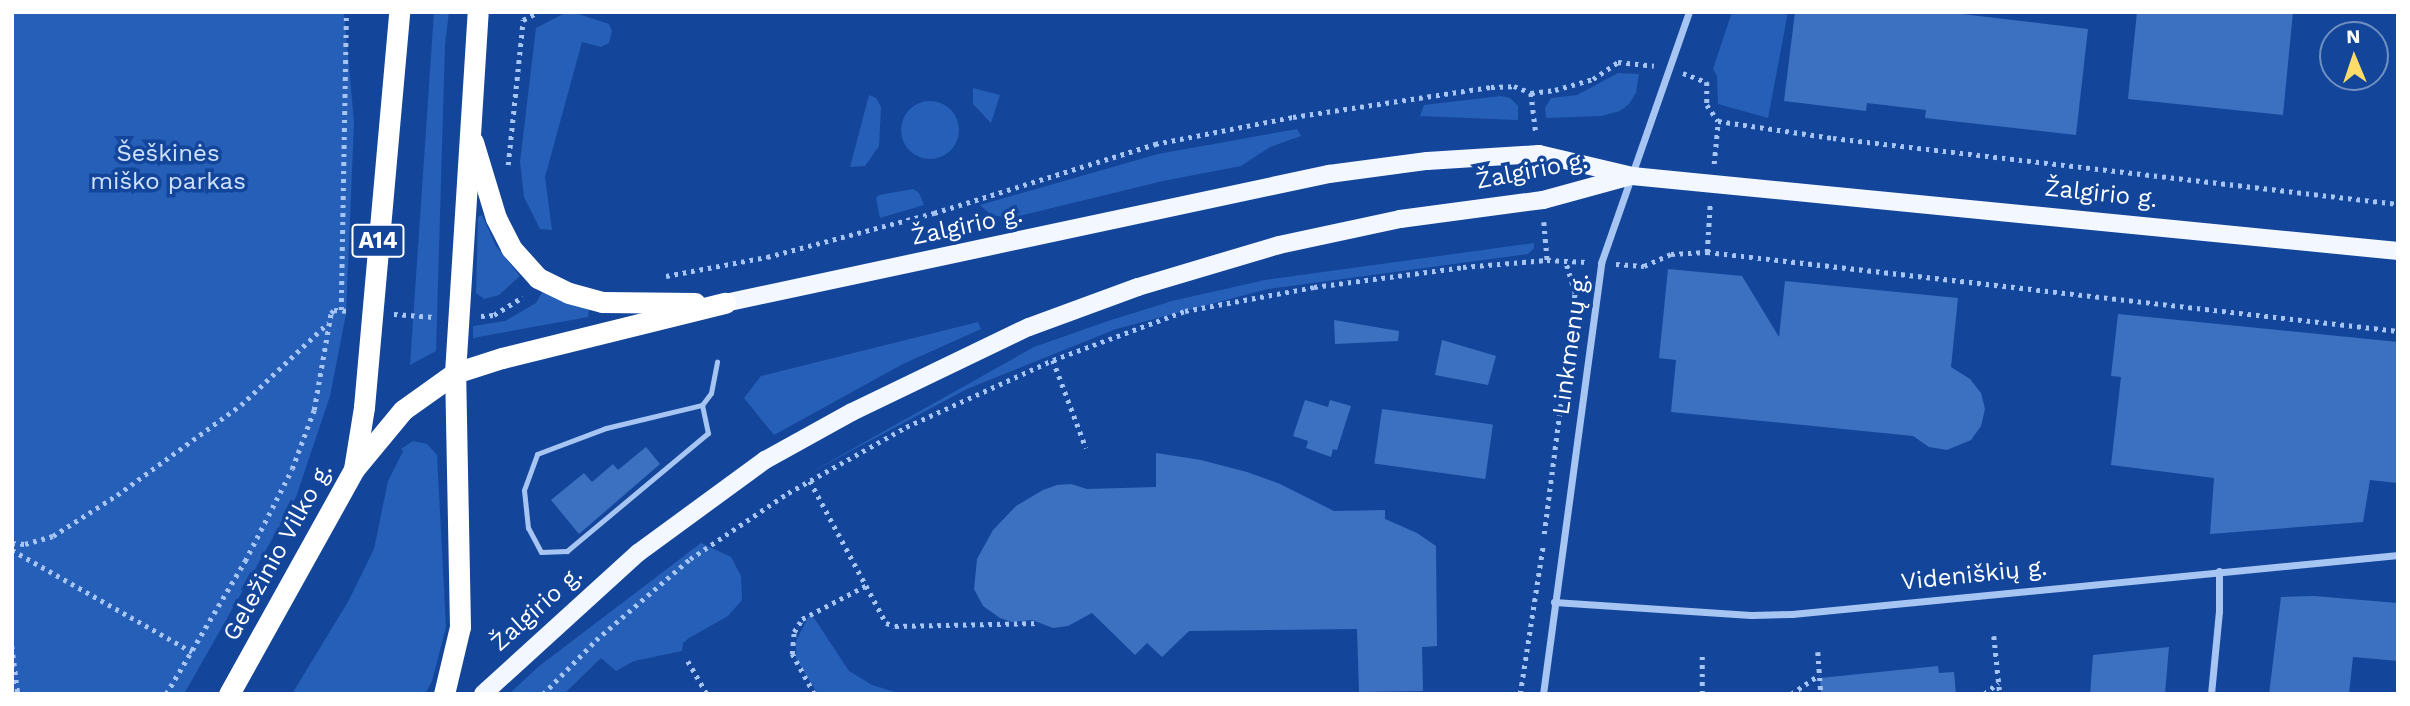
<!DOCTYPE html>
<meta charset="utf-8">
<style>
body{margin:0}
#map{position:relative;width:2410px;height:706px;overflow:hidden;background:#13469a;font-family:"Work Sans",sans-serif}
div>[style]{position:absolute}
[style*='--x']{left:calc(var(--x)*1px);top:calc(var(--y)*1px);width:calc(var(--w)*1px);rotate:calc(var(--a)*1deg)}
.green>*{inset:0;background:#265fb8}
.round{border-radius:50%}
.building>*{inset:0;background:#3c70c1;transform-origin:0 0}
.path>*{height:4.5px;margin-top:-2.25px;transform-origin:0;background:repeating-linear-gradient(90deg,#a7c5f3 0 3.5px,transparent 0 8.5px)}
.lane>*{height:5px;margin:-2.5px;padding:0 2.5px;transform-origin:2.5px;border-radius:2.5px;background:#a7c5f3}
.street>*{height:7px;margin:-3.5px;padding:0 3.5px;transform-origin:3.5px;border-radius:3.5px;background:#a7c5f3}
.primary>*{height:18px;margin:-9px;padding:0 9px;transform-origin:9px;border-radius:9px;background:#f3f7ff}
.highway>*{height:21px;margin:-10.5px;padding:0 10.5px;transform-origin:10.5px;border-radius:10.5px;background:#fff}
span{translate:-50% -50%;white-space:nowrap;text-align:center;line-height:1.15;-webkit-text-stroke:7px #13469a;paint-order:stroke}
.shield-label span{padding:2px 5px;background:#13469a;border:2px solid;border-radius:5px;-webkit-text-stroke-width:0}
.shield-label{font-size:23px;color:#fff;font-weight:700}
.park-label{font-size:24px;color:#cfe1fd}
.street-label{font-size:24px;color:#fff}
.frame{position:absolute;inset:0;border:14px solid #fff;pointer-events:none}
.north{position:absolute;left:2319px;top:21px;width:70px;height:70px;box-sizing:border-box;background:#13469a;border:2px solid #7190c2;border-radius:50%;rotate:358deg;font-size:19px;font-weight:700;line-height:28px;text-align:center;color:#fff}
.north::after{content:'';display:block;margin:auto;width:24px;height:32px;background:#ffdc69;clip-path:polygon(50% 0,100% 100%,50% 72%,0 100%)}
</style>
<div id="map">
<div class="green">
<div style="clip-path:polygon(12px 12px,344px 12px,354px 122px,346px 314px,330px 396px,296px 497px,184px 694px,12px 694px)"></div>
<div style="clip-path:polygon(434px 12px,449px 12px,445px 45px,436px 351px,410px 365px)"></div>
<div style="clip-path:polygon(572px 12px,609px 24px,612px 31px,609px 43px,601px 47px,582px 42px,545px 177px,552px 230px,540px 229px,524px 197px,520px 162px,536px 28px,563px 14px)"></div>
<div style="clip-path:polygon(1732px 12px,1788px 12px,1768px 118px,1718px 104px,1717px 76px,1713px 69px)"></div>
<div style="clip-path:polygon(1618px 73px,1639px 74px,1636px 93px,1629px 104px,1620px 111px,1601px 116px,1546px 118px,1545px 108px,1551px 98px,1577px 95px)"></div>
<div style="clip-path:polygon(973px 88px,1000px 95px,991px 123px,973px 104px)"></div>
<div style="clip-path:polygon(869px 95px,876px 98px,881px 107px,879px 146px,865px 166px,850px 167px)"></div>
<div style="clip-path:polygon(1501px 96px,1510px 98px,1518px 106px,1518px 120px,1420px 116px,1424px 105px)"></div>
<div class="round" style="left:901px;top:101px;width:58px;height:58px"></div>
<div style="clip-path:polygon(1297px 129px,1301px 136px,1270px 147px,1241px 166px,1163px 181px,1011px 218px,991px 215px,980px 205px,1158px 154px)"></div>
<div style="clip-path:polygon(913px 189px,919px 193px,924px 205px,880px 218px,876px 198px,879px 195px)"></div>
<div style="clip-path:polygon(482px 215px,496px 246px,520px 276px,499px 295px,484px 299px,476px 293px,478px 217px)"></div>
<div style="clip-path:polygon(1534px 243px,1534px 248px,1528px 254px,1268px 289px,1116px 329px,967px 389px,806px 475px,1034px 347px,1108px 321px,1172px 301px,1265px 280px)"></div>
<div style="clip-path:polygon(543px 291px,589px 310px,588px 317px,473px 338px,473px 326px,505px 321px,536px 303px)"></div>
<div style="clip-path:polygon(978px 322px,981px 329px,903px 364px,774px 435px,744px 398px,761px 376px)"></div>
<div style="clip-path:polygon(413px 441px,427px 444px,437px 455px,446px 627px,432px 681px,425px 694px,292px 694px,349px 600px,374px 549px,388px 481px,403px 451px,401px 449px)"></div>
<div style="clip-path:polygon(701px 543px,731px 557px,741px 576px,742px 600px,728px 616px,689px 638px,683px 643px,682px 651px,634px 661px,616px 671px,601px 658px,564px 694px,509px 694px,538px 667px)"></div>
<div style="clip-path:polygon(809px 616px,814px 618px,849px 671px,872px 685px,902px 694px,818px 694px,796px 659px,796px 641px)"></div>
</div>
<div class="building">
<div style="clip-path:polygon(1795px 12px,1945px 12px,2088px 29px,2076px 135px,1925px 118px,1926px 110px,1867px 103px,1866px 111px,1784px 101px)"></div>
<div style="clip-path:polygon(2137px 12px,2293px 12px,2283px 115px,2128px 99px)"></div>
<div style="clip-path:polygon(1668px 269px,1742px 276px,1779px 337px,1785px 281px,1958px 298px,1951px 367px,1970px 379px,1981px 393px,1985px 409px,1981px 426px,1971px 440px,1947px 450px,1929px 447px,1913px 436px,1671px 412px,1676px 360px,1659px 358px)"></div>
<div style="clip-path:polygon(2118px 314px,2398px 342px,2398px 483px,2370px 480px,2363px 522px,2210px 534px,2214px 478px,2111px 465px,2121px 377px,2111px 376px)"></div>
<div style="clip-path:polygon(1334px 320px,1399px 331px,1398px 341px,1335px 344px)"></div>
<div style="clip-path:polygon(1442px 340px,1496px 356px,1488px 385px,1435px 375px)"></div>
<div style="clip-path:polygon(1305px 400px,1328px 407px,1330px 400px,1351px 406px,1337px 450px,1333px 449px,1331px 457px,1306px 448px,1308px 441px,1293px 436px)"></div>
<div style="left:1382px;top:409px;width:112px;height:55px;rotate:8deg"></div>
<div style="clip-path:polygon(646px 447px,660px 464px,579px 534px,551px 500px,584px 473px,592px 482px,613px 464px,618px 470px)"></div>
<div style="clip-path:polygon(1156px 453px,1201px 460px,1247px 472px,1280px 484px,1334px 511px,1385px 510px,1385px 519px,1417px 533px,1436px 546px,1437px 646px,1422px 647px,1423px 691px,1359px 692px,1357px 629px,1189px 631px,1162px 657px,1147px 643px,1135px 655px,1092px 613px,1068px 626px,1053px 628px,1032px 620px,1012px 622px,1000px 618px,983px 606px,974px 589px,977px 559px,993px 530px,1016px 506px,1043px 490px,1057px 485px,1071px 484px,1087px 489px,1156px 487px)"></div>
<div style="clip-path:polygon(2314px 596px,2398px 603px,2398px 661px,2353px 657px,2349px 694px,2269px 694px,2281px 597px)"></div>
<div style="clip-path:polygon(2169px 647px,2165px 694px,2090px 694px,2093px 655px)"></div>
<div style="clip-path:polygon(1938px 666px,1939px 673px,1954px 672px,1956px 694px,1821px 694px,1820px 678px)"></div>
</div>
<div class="path">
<div style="--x:1683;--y:73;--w:26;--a:21"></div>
<div style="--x:1707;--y:82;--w:23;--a:90"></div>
<div style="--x:1707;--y:105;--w:19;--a:55"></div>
<div style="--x:1718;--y:121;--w:116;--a:8.4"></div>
<div style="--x:1833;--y:138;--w:569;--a:6.66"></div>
<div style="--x:1531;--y:93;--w:40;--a:82.9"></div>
<div style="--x:1714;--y:164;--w:43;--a:-84.7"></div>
<div style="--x:508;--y:165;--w:146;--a:-84.1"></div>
<div style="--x:523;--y:20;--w:17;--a:-28"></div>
<div style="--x:1544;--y:222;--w:38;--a:85"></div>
<div style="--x:1707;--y:252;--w:48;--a:-86.4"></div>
<div style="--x:1616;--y:264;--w:28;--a:4"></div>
<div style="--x:1644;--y:266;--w:30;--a:-24"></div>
<div style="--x:1671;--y:254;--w:36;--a:-3"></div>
<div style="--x:1707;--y:252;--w:696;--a:6.52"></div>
<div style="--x:666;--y:276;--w:103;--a:-10.7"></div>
<div style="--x:767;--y:257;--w:173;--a:-14.8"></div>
<div style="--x:934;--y:213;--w:232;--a:-17.3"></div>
<div style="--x:1155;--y:144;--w:141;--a:-11.1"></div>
<div style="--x:1293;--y:117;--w:200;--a:-8.6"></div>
<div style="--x:1491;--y:87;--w:23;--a:-2"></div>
<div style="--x:1514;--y:86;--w:18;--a:22"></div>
<div style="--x:1531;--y:93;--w:24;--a:-7"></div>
<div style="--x:1555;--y:90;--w:40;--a:-16"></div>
<div style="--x:1593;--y:79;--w:30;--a:-34"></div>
<div style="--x:1618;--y:62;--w:36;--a:6"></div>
<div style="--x:341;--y:310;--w:298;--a:-89"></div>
<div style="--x:394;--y:314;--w:40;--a:4.3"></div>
<div style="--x:481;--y:316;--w:13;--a:-4"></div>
<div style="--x:494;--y:315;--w:34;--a:-32"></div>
<div style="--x:1053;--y:360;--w:94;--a:69.4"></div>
<div style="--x:810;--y:481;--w:161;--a:61.8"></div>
<div style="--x:886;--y:623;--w:9;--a:18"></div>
<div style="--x:895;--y:626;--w:143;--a:-1.2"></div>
<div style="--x:1544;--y:534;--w:243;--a:-82.7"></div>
<div style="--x:1575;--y:293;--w:34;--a:-107"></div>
<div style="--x:12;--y:543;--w:13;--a:4"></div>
<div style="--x:25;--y:544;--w:29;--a:-16"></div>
<div style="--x:53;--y:536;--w:76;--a:-32.6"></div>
<div style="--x:117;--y:495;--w:153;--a:-36"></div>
<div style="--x:241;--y:405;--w:120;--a:-43.3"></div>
<div style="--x:12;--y:550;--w:207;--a:29.5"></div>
<div style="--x:1994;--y:636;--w:58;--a:84.1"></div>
<div style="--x:12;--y:646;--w:48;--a:82.9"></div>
<div style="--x:1818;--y:652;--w:42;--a:85.9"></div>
<div style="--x:688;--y:661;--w:38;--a:60"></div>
<div style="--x:166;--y:694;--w:155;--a:-59.3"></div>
<div style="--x:245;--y:561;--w:103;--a:-62.9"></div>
<div style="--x:292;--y:469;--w:63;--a:-69.6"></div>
<div style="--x:314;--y:410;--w:98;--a:-80.1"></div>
<div style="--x:331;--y:313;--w:4;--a:-45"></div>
<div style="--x:334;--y:310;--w:16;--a:4"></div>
<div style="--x:543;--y:694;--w:76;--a:-45.5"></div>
<div style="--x:596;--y:640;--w:124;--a:-40.8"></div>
<div style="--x:690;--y:559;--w:118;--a:-34"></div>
<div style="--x:788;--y:493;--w:135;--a:-29.2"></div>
<div style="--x:906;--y:427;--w:162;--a:-24.5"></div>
<div style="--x:1053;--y:360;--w:141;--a:-20.4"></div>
<div style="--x:1185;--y:311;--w:131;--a:-10.5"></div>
<div style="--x:1314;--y:287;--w:150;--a:-7.6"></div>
<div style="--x:1463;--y:267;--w:84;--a:-4.8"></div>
<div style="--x:1547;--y:260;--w:40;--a:2.9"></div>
<div style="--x:814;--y:694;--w:46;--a:-118.8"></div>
<div style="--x:792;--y:654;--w:22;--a:-85"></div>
<div style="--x:794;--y:632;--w:15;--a:-58"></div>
<div style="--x:802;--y:619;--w:73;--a:-27.6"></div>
<div style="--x:1520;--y:694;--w:150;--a:-81.2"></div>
<div style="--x:1702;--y:694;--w:38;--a:-90"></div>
<div style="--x:1791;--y:694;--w:34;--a:-34"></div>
<div style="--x:1984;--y:694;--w:18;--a:-38"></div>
</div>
<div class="lane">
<div style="--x:702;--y:405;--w:29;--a:78"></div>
<div style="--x:708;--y:433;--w:184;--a:140.1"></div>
<div style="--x:567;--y:551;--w:26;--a:178"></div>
<div style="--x:541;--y:552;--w:27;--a:-118"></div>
<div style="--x:528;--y:528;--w:38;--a:-96"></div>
<div style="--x:524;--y:490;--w:38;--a:-70"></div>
<div style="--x:537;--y:454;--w:74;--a:-20.6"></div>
<div style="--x:606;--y:428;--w:99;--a:-13.5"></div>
<div style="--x:702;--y:405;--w:15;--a:-53"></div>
<div style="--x:711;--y:393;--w:32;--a:-79"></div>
</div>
<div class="street">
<div style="--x:1554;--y:602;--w:197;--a:3.8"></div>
<div style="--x:1751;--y:615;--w:41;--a:-1.4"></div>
<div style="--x:1792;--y:614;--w:609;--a:-5.56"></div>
<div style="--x:1543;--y:694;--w:435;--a:-82.3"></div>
<div style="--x:1601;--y:263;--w:266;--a:-70.7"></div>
<div style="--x:2211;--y:694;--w:83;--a:-84.5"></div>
<div style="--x:2219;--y:611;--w:40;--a:-90"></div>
</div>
<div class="primary">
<div style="--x:725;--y:303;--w:618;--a:-12.06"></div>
<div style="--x:1329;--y:174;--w:99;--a:-7.6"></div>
<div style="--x:1427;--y:161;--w:112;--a:-3.6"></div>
<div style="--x:1539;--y:154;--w:96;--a:13.3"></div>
<div style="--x:1632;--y:176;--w:770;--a:5.59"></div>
<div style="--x:483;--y:694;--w:210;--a:-42.3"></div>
<div style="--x:638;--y:553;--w:157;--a:-36.2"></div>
<div style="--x:765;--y:460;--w:99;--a:-28.9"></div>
<div style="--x:852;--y:412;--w:196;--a:-25.7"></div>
<div style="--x:1029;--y:327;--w:116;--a:-20.2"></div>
<div style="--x:1138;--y:287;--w:147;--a:-16.6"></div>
<div style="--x:1279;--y:245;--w:124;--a:-12.1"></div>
<div style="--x:1400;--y:219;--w:144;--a:-7.6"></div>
<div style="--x:1543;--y:200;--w:91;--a:-15.3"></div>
</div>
<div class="highway">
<div style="--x:473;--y:142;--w:79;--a:73.2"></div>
<div style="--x:496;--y:218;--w:34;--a:63"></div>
<div style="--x:511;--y:248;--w:40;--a:48"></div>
<div style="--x:538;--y:278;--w:34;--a:26"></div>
<div style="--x:569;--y:293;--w:34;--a:15"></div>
<div style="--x:602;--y:302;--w:93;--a:0.6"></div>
<div style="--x:355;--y:468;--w:75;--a:-50.4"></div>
<div style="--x:403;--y:410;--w:64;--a:-35.4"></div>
<div style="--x:455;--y:373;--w:49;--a:-17.7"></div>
<div style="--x:502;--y:358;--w:230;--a:-13.9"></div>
<div style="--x:229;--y:694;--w:257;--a:-60.9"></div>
<div style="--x:354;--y:469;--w:63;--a:-80.8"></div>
<div style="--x:364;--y:407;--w:397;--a:-84.9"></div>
<div style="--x:444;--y:694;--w:69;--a:-76.6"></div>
<div style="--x:460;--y:627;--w:254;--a:-91.1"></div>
<div style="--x:455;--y:373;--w:362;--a:-86.4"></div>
</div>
<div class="shield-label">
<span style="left:378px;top:241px">A14</span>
</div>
<div class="park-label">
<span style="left:168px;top:168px">Šeškinės<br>miško parkas</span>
</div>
<div class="street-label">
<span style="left:1532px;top:171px;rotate:-11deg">Žalgirio g.</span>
<span style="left:2101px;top:194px;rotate:6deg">Žalgirio g.</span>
<span style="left:967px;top:226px;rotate:-12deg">Žalgirio g.</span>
<span style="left:1571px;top:344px;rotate:-82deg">Linkmenų g.</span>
<span style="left:278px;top:552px;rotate:-61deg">Geležinio Vilko g.</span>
<span style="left:1974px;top:575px;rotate:-6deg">Videniškių g.</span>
<span style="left:537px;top:609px;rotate:-42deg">Žalgirio g.</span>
</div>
<div class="frame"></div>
<div class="north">N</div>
</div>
